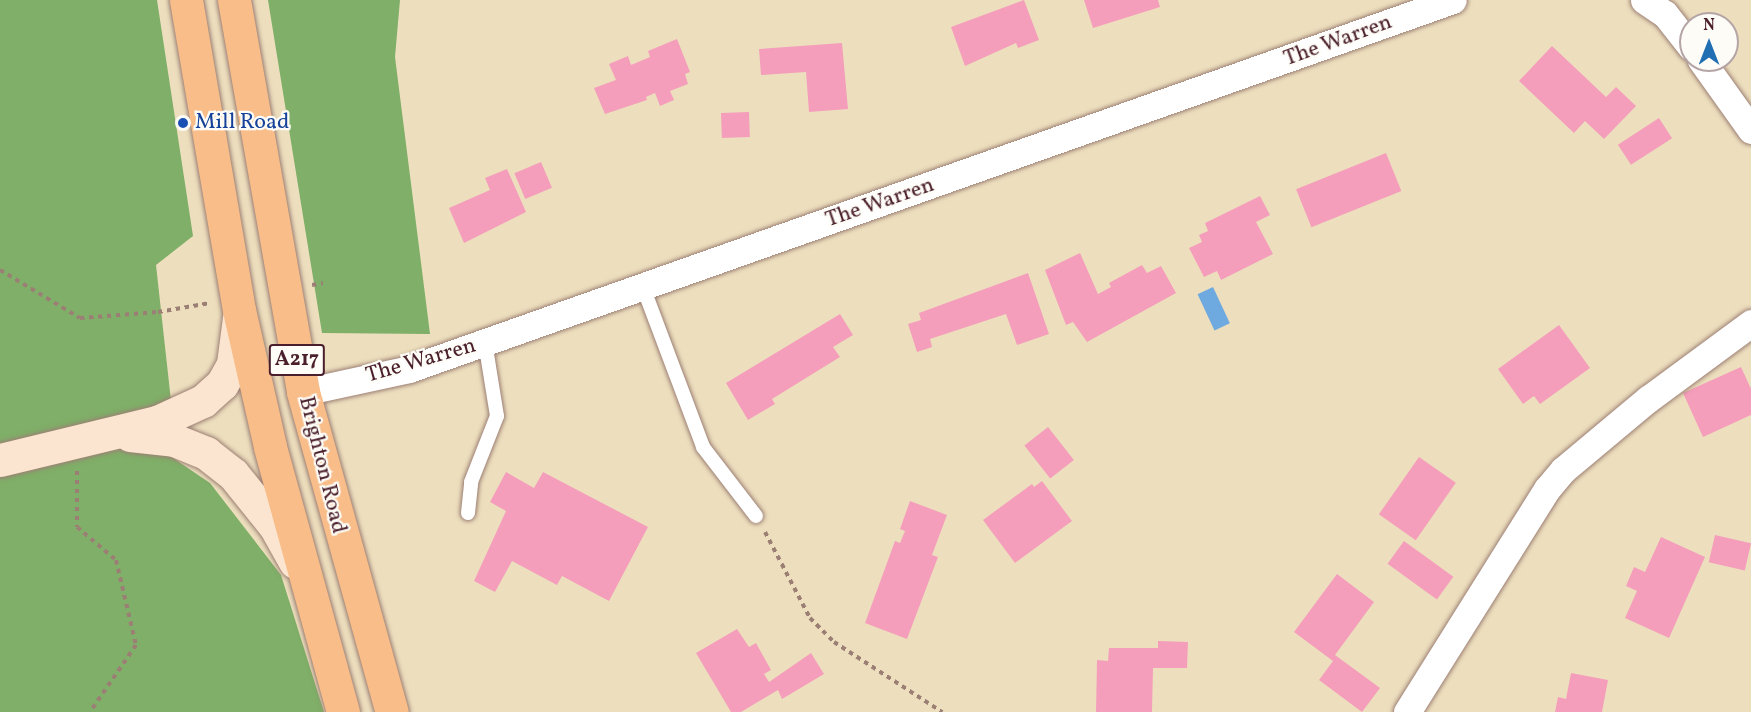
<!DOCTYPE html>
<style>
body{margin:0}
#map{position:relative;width:1751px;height:712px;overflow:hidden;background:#eddfbe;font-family:Vollkorn,serif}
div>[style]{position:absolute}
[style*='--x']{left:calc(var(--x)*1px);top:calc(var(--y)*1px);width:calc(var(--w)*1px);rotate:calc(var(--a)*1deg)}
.forest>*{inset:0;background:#7faf68}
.water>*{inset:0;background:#6ea9df;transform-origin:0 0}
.building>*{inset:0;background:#f49ebb;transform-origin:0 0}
.path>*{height:4px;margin-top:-2px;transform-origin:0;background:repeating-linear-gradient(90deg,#9c7f74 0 4.5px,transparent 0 9px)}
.roads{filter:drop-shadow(0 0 2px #9c7f74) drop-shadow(0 0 2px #9c7f74)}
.service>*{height:14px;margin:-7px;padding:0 7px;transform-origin:7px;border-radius:7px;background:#fff}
.minor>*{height:27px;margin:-13.5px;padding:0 13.5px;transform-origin:13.5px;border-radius:13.5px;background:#fff}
.secondary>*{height:33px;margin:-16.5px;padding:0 16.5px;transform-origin:16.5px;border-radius:16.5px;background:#fce5d0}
.trunk>*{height:33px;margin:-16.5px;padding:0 16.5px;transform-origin:16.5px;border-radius:16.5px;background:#f8bd89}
.dots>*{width:16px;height:16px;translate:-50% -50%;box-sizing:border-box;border:3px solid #fdfcf7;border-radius:50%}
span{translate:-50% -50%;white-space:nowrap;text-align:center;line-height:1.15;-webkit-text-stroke:4.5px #fdfcf7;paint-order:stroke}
.shield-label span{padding:2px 4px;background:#fdfcf7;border:2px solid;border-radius:4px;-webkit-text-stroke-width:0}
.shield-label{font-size:21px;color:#4a1f2b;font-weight:700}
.street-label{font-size:22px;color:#4a1f2b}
.transit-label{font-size:22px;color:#164399}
.left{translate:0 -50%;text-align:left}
.north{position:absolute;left:1679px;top:12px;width:60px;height:60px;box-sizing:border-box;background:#fdfcf7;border:2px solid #b5a4a5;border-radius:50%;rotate:0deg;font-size:16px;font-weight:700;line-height:24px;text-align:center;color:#4a1f2b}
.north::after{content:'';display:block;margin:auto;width:21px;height:27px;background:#1f6fb2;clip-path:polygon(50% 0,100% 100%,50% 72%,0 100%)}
</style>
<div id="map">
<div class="forest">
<div style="clip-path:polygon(0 0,157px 0,193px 236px,156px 265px,171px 401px,0 460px)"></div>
<div style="clip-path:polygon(268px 0,400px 0,395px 57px,430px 334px,322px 333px)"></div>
<div style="clip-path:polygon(139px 435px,210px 483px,281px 575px,324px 712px,0 712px,0 464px)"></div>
</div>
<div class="water">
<div style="left:1213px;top:287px;width:40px;height:17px;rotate:65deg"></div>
</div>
<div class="building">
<div style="clip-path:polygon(1024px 0,1039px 40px,1018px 48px,1016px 43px,965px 66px,951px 27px)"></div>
<div style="clip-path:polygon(1084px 0,1158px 0,1160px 7px,1093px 28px)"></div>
<div style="clip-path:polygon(677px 39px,690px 72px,685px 74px,688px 84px,670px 91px,674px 100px,660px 106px,655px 93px,646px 97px,647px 100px,605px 114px,594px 88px,616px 80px,609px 64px,628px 56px,631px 65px,650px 57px,648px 51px)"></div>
<div style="clip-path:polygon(842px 43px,848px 109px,809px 112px,806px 72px,761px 75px,759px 49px)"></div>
<div style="clip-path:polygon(1552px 46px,1606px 97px,1616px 87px,1636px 106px,1604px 139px,1585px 121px,1574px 133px,1519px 81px)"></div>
<div style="left:749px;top:112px;width:25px;height:28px;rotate:88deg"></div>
<div style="left:1659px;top:118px;width:24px;height:49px;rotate:57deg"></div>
<div style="left:1386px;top:153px;width:41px;height:97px;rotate:68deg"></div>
<div style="left:541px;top:162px;width:28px;height:29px;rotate:67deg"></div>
<div style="clip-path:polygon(507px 169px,526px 212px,464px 243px,449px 208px,490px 190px,485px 178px)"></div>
<div style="clip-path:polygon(1260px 196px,1270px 215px,1256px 222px,1273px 254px,1221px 280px,1217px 271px,1204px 277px,1189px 248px,1202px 242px,1199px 235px,1208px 231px,1205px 223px)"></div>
<div style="clip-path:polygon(1080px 253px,1098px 294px,1111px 287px,1109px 283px,1142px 265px,1147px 273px,1161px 266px,1176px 293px,1087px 342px,1073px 322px,1066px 325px,1045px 270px)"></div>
<div style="clip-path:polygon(1028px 273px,1049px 334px,1017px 345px,1006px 314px,930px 339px,932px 347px,917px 352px,908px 324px,921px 320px,919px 313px)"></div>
<div style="clip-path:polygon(840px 314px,853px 335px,833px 347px,840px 357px,772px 399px,775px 404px,748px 420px,726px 383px)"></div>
<div style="clip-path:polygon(1559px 325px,1590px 368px,1540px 404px,1534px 396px,1523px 404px,1498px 369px)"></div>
<div style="clip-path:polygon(1741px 367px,1751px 389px,1751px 415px,1703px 437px,1683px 393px)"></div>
<div style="left:1048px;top:427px;width:42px;height:30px;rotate:52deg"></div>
<div style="left:1419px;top:457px;width:45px;height:70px;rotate:35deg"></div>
<div style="clip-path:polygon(506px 472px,534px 488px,543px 472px,648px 527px,609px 601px,562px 576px,557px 585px,512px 561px,495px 592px,474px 581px,506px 511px,490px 502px)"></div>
<div style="clip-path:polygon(1042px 481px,1072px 521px,1015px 563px,983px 520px,1032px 484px,1034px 487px)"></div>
<div style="clip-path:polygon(910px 501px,947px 515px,932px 555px,938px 557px,907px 639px,865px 623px,895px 541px,900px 543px,905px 531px,900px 529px)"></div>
<div style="left:1715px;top:535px;width:37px;height:28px;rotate:13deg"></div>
<div style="clip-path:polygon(1661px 537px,1705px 557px,1669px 638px,1625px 618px,1637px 591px,1626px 586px,1634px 567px,1645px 572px)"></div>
<div style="left:1404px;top:541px;width:61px;height:28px;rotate:36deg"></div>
<div style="clip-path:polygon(1337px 574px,1374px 602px,1335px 655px,1380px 688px,1362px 712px,1319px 680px,1333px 661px,1294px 632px)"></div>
<div style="clip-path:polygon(737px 629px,749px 647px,756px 643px,771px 670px,764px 674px,769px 682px,811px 653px,824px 674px,782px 699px,778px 690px,741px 712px,731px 712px,696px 653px)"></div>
<div style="clip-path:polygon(1158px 641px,1188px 642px,1187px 668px,1153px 668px,1152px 712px,1096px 712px,1097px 660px,1108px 661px,1109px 648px,1158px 648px)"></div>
<div style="clip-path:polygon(1571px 673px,1608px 680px,1602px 712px,1555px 712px,1558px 697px,1566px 699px)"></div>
</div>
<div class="path">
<div style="--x:0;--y:270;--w:93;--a:31"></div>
<div style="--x:80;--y:318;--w:78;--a:-4.4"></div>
<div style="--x:158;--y:312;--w:53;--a:-9.8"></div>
<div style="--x:312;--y:285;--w:11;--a:-10"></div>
<div style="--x:77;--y:471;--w:56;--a:90"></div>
<div style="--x:77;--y:527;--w:51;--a:40.2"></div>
<div style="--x:116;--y:560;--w:87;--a:76.8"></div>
<div style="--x:136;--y:645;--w:81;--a:124.5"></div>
<div style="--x:765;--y:532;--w:97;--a:62.4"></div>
<div style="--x:810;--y:618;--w:34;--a:45"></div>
<div style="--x:834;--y:642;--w:129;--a:32.9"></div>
</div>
<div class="roads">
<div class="service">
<div style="--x:643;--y:287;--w:171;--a:69.4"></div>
<div style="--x:703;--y:447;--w:87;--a:52.5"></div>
<div style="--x:468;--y:513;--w:31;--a:-84"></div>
<div style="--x:471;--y:482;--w:71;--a:-68.5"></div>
<div style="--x:497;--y:416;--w:75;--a:-99.2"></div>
</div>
<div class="minor">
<div style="--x:1644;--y:0;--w:25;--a:34"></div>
<div style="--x:1665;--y:14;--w:42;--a:51.8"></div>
<div style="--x:1701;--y:60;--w:86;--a:54.5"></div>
<div style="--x:303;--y:392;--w:108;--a:-12.2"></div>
<div style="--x:409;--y:369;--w:1107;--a:-19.47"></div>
<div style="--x:1407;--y:712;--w:263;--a:-57.9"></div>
<div style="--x:1547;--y:489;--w:25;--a:-50"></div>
<div style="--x:1563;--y:470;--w:111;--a:-39.9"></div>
<div style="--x:1648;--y:399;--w:128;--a:-36.4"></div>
</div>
<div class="secondary">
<div style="--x:130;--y:435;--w:44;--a:6.5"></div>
<div style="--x:174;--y:440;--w:35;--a:22"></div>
<div style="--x:206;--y:453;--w:34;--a:38"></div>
<div style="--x:233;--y:474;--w:67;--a:51.1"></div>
<div style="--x:275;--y:526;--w:41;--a:60.9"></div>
<div style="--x:0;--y:460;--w:162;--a:-13.6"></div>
<div style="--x:157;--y:422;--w:51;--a:-24.5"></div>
<div style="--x:203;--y:401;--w:25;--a:-42"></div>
<div style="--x:222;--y:384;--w:23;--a:-61"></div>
<div style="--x:233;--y:364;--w:46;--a:-82.6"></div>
</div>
<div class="trunk">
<div style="--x:186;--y:0;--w:314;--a:80.3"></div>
<div style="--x:239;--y:310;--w:140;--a:77.2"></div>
<div style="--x:270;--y:447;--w:275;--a:74.6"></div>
<div style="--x:234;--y:0;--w:398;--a:80"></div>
<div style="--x:303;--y:392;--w:332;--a:74.5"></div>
</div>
</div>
<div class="dots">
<div style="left:183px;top:123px;background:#1a4fb4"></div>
</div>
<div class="shield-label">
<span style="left:297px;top:360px">A217</span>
</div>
<div class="street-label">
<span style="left:1338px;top:41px;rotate:-20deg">The Warren</span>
<span style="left:880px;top:203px;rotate:-19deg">The Warren</span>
<span style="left:421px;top:361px;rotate:-16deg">The Warren</span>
<span style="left:322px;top:465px;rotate:76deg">Brighton Road</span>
</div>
<div class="transit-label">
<span class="left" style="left:195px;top:123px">Mill Road</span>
</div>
<div class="north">N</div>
</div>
